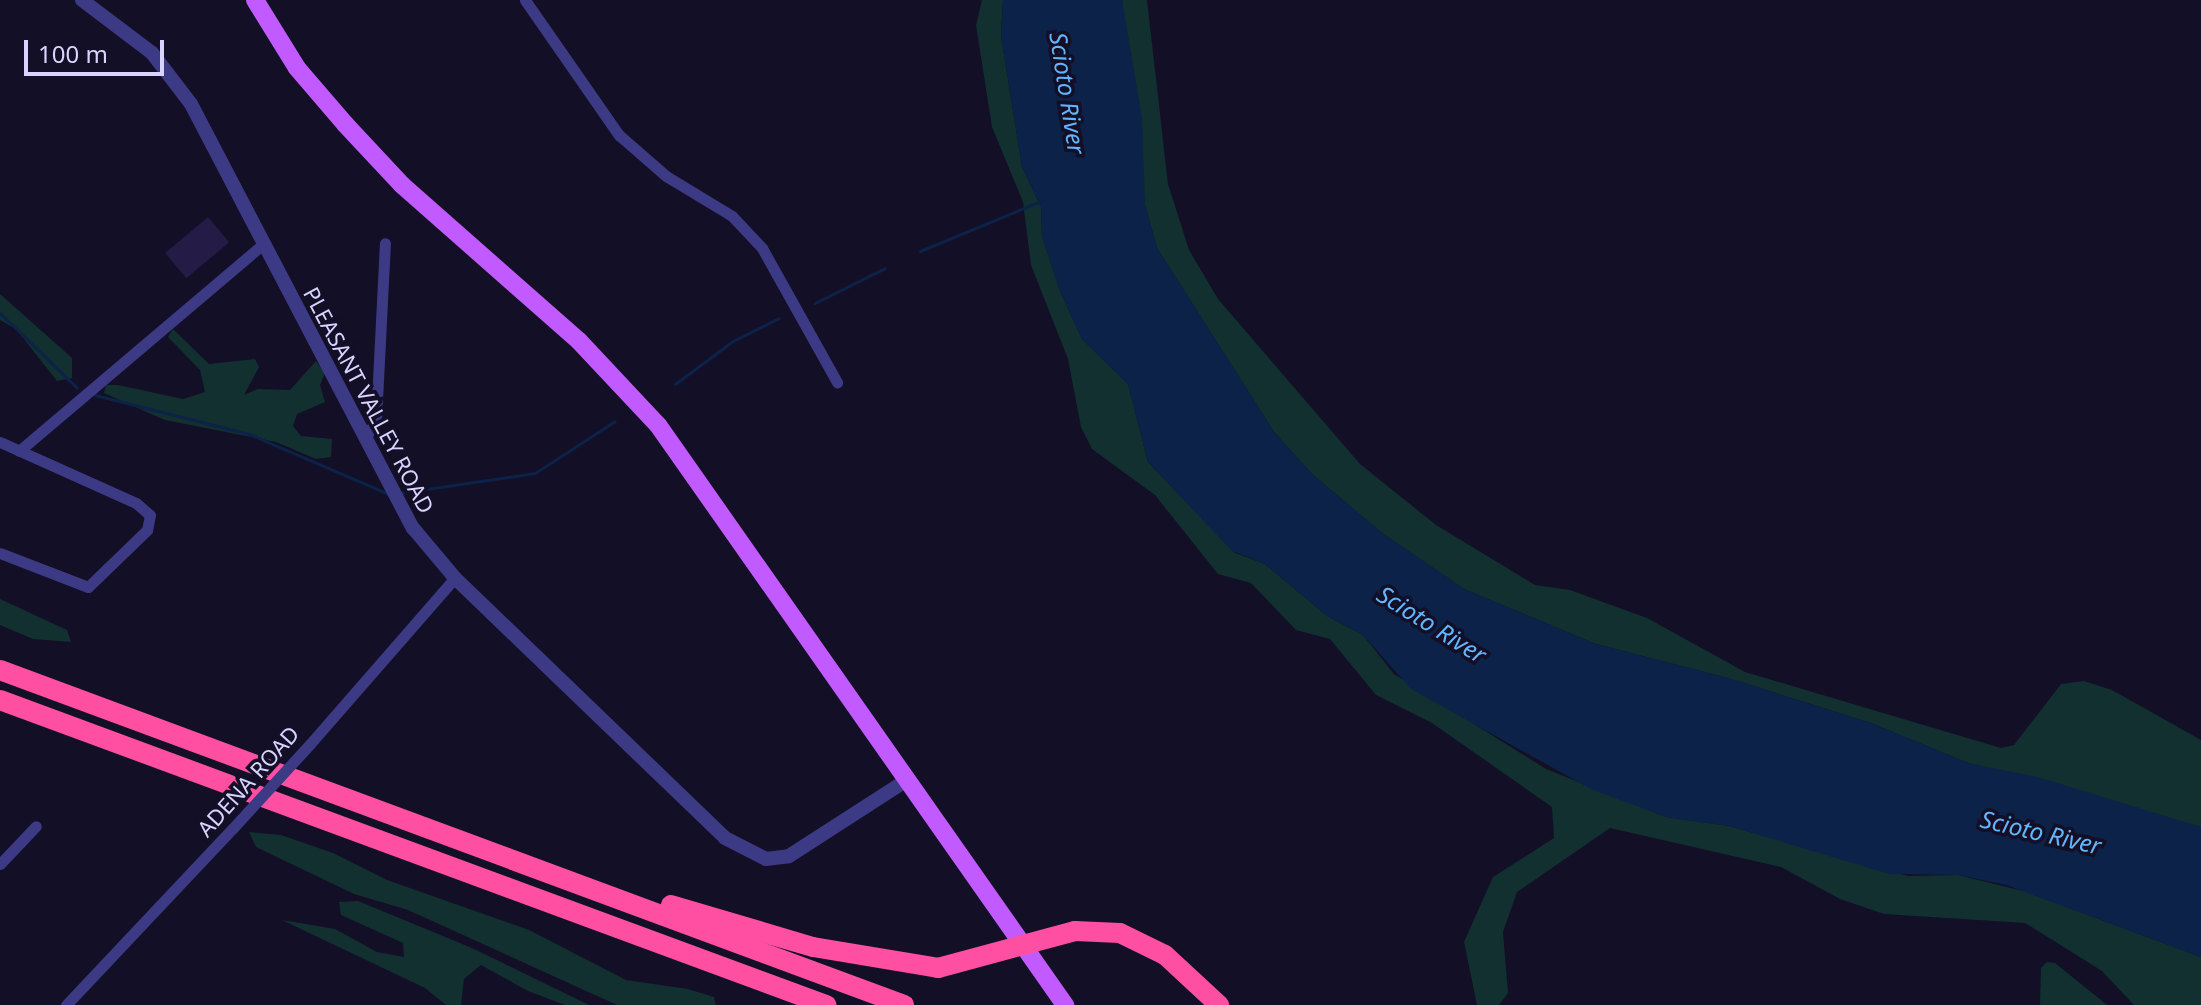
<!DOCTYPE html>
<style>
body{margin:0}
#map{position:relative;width:2201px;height:1005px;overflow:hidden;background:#130f26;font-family:"Noto Sans",sans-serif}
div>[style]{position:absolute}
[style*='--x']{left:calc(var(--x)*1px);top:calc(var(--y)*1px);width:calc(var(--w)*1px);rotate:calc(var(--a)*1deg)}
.green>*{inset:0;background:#12302f}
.water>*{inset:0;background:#0c2248}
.stream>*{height:3px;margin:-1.5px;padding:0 1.5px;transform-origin:1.5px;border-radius:1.5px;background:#0c2248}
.building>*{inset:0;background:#241b47;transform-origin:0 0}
.minor>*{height:11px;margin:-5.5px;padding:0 5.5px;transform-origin:5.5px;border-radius:5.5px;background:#3d3a85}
.tertiary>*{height:14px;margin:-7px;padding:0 7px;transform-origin:7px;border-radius:7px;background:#3d3a85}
.primary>*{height:18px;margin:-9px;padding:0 9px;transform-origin:9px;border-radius:9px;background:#c25bff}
.motorway>*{height:20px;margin:-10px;padding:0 10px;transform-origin:10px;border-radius:10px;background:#ff4fa3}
.minor-bridge>*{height:11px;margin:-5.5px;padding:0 5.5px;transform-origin:5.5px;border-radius:5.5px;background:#3d3a85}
span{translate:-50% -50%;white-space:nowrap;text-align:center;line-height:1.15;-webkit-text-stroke:7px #130f26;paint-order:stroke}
.street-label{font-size:22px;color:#d9d4ff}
.water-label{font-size:24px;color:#62b6ff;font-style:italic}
.scale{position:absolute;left:24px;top:40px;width:140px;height:36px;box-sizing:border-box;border:4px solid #d9d4ff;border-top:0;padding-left:10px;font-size:24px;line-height:28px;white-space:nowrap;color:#d9d4ff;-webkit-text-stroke:6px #130f26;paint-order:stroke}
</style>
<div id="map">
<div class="green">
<div style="clip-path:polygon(982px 0,1003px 0,1001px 36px,1022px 167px,1041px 207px,1042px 236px,1060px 291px,1082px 339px,1128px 384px,1148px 462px,1235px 553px,1265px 564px,1327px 616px,1363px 635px,1394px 674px,1546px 769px,1666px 817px,1729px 826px,1908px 876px,1958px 875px,2023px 891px,2201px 957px,2201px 1005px,2134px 1005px,2102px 971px,2025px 923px,1884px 914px,1840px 899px,1781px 867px,1610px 828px,1517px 892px,1503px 932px,1508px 993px,1499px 1005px,1477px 1005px,1464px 942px,1493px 877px,1554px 838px,1552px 807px,1432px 723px,1376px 695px,1330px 639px,1296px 630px,1251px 583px,1218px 574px,1155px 495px,1092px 449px,1081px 427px,1068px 359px,1031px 265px,1023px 202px,992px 127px,976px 25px)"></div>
<div style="clip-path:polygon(1122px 0,1147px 0,1168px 184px,1189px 250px,1218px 299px,1360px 464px,1436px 525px,1535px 585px,1570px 590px,1647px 618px,1745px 672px,2001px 748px,2014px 745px,2061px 684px,2084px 681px,2112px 690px,2201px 740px,2201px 827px,1968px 763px,1871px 723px,1728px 678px,1596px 644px,1464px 589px,1382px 533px,1312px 474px,1274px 432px,1157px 248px,1145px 205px)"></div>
<div style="clip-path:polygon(0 294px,72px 358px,72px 378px,57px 381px,16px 329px,0 320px)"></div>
<div style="clip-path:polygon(173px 329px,209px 364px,255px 359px,259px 367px,244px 395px,258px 389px,290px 390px,316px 361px,325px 373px,320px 385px,325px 402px,297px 414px,293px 426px,301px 436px,332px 439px,331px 457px,316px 459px,276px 442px,165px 420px,104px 393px,106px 385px,118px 385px,183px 399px,205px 392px,200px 370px,168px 337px)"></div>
<div style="clip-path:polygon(0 599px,67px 630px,71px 642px,33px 639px,0 625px)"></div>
<div style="clip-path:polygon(249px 832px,281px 835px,333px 853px,387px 880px,529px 930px,626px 980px,688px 989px,714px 997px,716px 1005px,617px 1005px,408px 910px,354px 894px,256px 847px)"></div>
<div style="clip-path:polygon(358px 901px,472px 948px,589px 1005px,565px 1005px,528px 991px,481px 965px,464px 979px,461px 1005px,446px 1005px,425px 988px,282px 920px,335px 929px,377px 952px,404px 957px,403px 943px,341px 915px,339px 902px)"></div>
<div style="clip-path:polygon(2047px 962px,2055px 963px,2107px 1005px,2040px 1005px,2041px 968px)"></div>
</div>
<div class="water">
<div style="clip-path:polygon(1003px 0,1122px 0,1142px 118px,1145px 205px,1157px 248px,1274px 432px,1312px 474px,1382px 533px,1464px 589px,1596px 644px,1728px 678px,1871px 723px,1968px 763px,2038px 777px,2201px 827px,2201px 957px,2006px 885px,1958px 875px,1889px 874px,1729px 826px,1666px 817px,1591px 789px,1411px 689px,1363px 635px,1327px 616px,1265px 564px,1232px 551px,1148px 462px,1128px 384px,1082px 339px,1060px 291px,1042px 236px,1041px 207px,1022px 167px,1001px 36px)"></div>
</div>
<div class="stream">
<div style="--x:920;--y:251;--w:131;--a:-22.5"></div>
<div style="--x:815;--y:303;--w:78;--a:-26.6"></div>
<div style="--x:0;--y:313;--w:107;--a:44.2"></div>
<div style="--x:675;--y:384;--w:72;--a:-36.6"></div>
<div style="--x:733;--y:341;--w:51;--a:-26.6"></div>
<div style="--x:95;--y:395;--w:159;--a:14.2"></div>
<div style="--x:249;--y:434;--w:151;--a:23.3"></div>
<div style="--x:400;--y:493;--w:136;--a:-8.4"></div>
<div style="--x:535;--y:473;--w:95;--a:-33"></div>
</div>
<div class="building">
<div style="left:208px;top:217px;width:33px;height:56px;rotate:50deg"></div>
</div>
<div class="minor">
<div style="--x:525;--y:0;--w:165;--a:55.2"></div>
<div style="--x:619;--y:135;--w:62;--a:41.1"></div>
<div style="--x:666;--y:176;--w:77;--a:31.2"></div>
<div style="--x:732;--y:216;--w:44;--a:46.8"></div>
<div style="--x:762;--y:248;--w:154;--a:60.8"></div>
<div style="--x:366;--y:437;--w:20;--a:-60"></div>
<div style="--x:376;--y:420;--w:177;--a:-87.1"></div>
<div style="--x:0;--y:442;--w:149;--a:24.2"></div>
<div style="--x:136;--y:503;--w:18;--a:41"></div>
<div style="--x:150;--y:515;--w:15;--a:101"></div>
<div style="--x:147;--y:530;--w:82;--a:136"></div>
<div style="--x:88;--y:587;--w:94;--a:-158.9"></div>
<div style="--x:19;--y:451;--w:317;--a:-40.3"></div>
<div style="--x:310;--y:744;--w:220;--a:-48.9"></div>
<div style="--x:0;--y:864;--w:52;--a:-46.5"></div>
<div style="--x:66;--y:1005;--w:243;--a:-46.7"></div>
</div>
<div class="tertiary">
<div style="--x:82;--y:0;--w:88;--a:37.1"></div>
<div style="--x:152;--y:53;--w:64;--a:52.6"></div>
<div style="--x:191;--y:104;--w:479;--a:62.4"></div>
<div style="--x:413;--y:528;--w:65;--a:50"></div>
<div style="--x:455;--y:578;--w:375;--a:43.9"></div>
<div style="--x:725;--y:838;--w:46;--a:27.1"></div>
<div style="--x:766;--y:859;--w:23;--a:-7"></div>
<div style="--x:789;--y:856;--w:140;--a:-32.8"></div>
</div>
<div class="primary">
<div style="--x:255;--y:0;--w:80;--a:58.3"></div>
<div style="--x:297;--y:68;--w:74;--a:49.4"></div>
<div style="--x:345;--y:124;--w:83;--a:46.9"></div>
<div style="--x:402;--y:185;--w:236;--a:41.4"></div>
<div style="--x:579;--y:341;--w:115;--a:46.8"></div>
<div style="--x:658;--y:425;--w:709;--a:54.94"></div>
</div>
<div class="motorway">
<div style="--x:0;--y:670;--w:964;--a:20.33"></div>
<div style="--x:0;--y:700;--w:881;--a:20.27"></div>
<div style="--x:671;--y:905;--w:148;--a:16.5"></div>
<div style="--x:813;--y:947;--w:127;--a:9.5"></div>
<div style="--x:938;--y:968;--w:142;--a:-15.1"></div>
<div style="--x:1075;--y:931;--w:45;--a:2.5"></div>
<div style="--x:1120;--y:933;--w:50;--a:26.1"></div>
<div style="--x:1165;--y:955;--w:74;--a:42.8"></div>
</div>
<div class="minor-bridge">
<div style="--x:233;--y:828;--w:114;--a:-47.5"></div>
</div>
<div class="street-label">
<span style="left:369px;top:400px;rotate:62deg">PLEASANT VALLEY ROAD</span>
<span style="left:248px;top:781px;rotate:-48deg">ADENA ROAD</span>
</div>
<div class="water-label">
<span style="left:1068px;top:93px;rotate:81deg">Scioto River</span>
<span style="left:1432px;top:624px;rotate:32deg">Scioto River</span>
<span style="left:2041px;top:832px;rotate:13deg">Scioto River</span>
</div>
<div class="scale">100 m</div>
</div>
